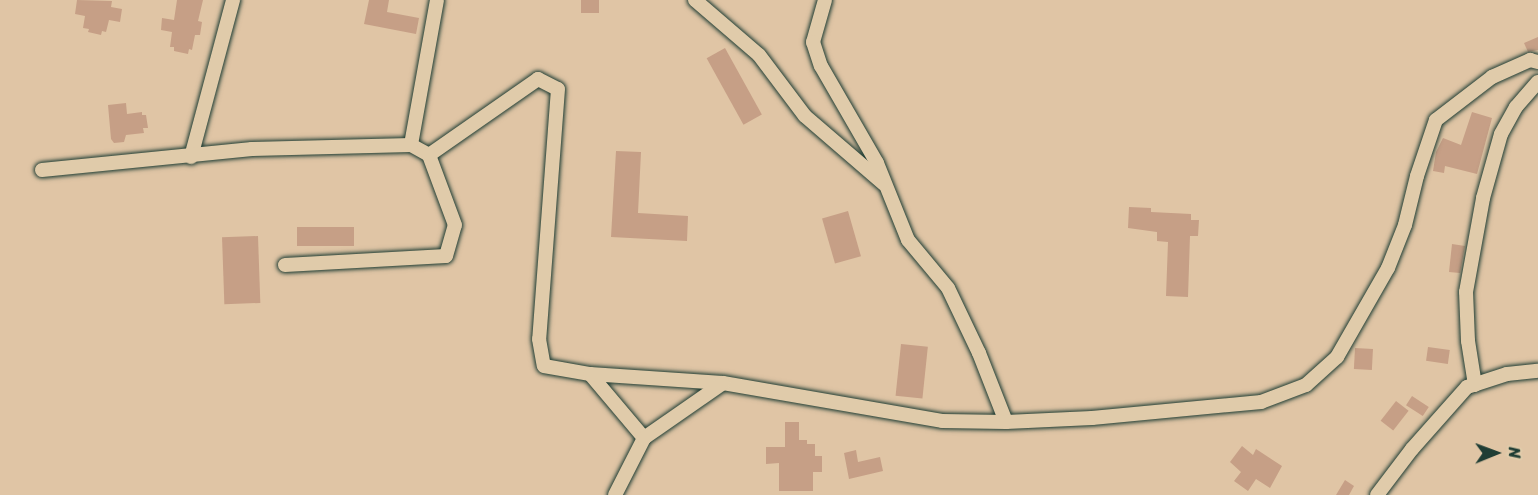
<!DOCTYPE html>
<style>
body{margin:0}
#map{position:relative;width:1538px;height:495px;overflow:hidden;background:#e0c5a5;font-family:Sriracha,sans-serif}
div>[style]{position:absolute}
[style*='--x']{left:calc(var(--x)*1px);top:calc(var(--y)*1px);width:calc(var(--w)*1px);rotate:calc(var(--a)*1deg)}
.building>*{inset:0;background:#c69f86;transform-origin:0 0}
.roads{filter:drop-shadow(0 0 2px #1f3d34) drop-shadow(0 0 2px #1f3d34)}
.minor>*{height:14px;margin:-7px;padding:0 7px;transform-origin:7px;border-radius:7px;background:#e0cbaa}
span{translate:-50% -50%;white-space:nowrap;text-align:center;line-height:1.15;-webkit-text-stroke:5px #e0cbaa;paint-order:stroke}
.north{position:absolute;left:1466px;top:423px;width:60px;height:60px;-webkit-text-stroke:4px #e0cbaa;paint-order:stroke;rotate:89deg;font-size:16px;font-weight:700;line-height:24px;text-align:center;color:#1f3d34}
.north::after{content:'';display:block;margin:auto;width:21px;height:27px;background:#1f3d34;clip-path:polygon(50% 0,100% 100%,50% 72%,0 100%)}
</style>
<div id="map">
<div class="building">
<div style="clip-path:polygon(77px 0,112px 1px,111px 7px,122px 9px,120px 22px,109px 20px,106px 32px,102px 31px,101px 35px,88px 32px,89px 29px,83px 28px,85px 16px,75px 14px)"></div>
<div style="clip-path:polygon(177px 0,203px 0,198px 21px,202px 22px,200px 35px,195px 35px,192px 50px,189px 49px,188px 54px,174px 51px,174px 47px,170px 47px,172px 32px,161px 30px,162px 18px,174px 20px)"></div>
<div style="clip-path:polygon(369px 0,389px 0,387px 12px,419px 18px,416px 34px,364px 24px)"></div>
<div style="left:581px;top:0;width:18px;height:13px"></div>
<div style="clip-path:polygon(1538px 37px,1538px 50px,1528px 52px,1524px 43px)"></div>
<div style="left:725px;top:48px;width:76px;height:21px;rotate:61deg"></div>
<div style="clip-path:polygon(126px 103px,127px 114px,142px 112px,142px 115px,146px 115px,148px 128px,143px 128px,144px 133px,126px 135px,124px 142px,114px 143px,111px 139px,108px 105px)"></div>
<div style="clip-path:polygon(1472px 112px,1492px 118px,1477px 174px,1445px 166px,1444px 173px,1433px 171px,1436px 152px,1443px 138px,1461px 145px)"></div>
<div style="clip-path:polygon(616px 151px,641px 152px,638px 213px,688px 216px,687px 241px,611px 237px)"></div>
<div style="clip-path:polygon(1129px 207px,1151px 208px,1151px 212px,1191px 214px,1191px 220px,1199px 220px,1198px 236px,1190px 236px,1188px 297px,1166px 296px,1168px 242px,1157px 241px,1157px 232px,1128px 228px)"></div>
<div style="left:848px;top:211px;width:47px;height:27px;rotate:74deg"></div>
<div style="left:297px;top:227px;width:57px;height:19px"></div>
<div style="left:258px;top:236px;width:67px;height:36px;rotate:88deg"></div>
<div style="clip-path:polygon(1452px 244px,1465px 246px,1460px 273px,1449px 272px)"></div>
<div style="left:901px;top:344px;width:27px;height:52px;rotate:6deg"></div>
<div style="left:1428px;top:347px;width:22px;height:14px;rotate:8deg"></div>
<div style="left:1355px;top:348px;width:18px;height:21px;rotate:3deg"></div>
<div style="left:1412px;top:396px;width:20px;height:11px;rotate:33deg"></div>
<div style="left:1396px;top:401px;width:16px;height:25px;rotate:38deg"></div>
<div style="clip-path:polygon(785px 422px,799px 422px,799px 440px,807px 440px,807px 444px,815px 444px,815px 456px,822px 456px,822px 472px,813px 472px,813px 491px,779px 491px,779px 463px,766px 464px,766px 447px,785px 447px)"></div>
<div style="clip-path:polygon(1242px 446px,1253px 455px,1256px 449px,1282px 466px,1270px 488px,1256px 479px,1248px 491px,1234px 481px,1241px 472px,1230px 462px)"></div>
<div style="clip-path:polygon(856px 450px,858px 462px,880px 457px,883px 471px,849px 479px,844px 453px)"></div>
<div style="clip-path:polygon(1345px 480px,1354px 486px,1349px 495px,1336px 495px)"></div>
</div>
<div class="roads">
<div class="minor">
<div style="--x:437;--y:0;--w:147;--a:100.2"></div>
<div style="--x:411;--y:145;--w:21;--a:29"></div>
<div style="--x:429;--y:155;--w:133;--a:-34.9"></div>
<div style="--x:538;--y:79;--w:22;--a:27"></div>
<div style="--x:558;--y:89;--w:251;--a:94.3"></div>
<div style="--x:539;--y:339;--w:27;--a:80"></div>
<div style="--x:544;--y:366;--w:47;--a:9.9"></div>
<div style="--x:590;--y:374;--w:84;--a:49.8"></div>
<div style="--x:695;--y:0;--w:84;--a:40.7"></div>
<div style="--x:759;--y:55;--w:76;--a:53"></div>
<div style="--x:805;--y:116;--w:104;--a:40.7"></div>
<div style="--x:825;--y:0;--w:44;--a:105.9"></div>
<div style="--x:813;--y:42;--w:25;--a:72"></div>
<div style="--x:821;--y:66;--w:112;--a:60"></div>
<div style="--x:877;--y:163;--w:83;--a:68.1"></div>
<div style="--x:908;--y:240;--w:62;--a:50.2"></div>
<div style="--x:948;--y:288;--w:72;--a:64.5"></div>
<div style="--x:979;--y:353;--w:74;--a:68.6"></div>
<div style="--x:191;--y:157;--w:163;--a:-75"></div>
<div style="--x:42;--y:170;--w:211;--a:-5.7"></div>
<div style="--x:252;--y:149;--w:159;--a:-1.4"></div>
<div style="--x:285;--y:265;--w:161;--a:-3.2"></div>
<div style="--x:446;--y:256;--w:32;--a:-74"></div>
<div style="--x:455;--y:225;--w:75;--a:-110.4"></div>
<div style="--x:590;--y:374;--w:133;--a:3.9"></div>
<div style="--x:723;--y:383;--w:222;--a:9.8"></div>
<div style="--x:942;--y:421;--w:64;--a:0.9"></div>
<div style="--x:1006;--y:422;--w:86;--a:-2.7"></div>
<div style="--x:1092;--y:418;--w:170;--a:-5.4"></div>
<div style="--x:1261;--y:402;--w:48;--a:-20.7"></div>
<div style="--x:1306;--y:385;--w:42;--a:-42.1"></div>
<div style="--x:1337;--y:357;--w:103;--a:-60.2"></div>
<div style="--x:1388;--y:268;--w:46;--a:-68.4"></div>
<div style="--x:1405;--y:225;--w:50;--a:-76.2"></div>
<div style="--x:1417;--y:176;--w:59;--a:-71.3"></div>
<div style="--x:1436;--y:120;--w:71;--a:-37.5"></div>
<div style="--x:1492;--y:77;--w:42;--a:-24.1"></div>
<div style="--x:1530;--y:60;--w:8;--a:14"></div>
<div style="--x:1475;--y:385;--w:45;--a:-99"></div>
<div style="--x:1468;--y:341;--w:49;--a:-92.3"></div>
<div style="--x:1466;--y:292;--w:96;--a:-79.7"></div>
<div style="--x:1483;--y:198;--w:66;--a:-74.3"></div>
<div style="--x:1501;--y:134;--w:31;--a:-61"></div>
<div style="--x:1516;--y:107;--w:33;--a:-49"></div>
<div style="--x:615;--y:495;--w:64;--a:-63"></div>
<div style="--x:644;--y:438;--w:96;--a:-34.8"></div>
<div style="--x:1377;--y:495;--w:58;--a:-52.7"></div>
<div style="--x:1412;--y:449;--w:83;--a:-48.4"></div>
<div style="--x:1467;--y:387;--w:42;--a:-18"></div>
<div style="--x:1507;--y:374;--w:31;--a:-6"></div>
</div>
</div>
<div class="north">N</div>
</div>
